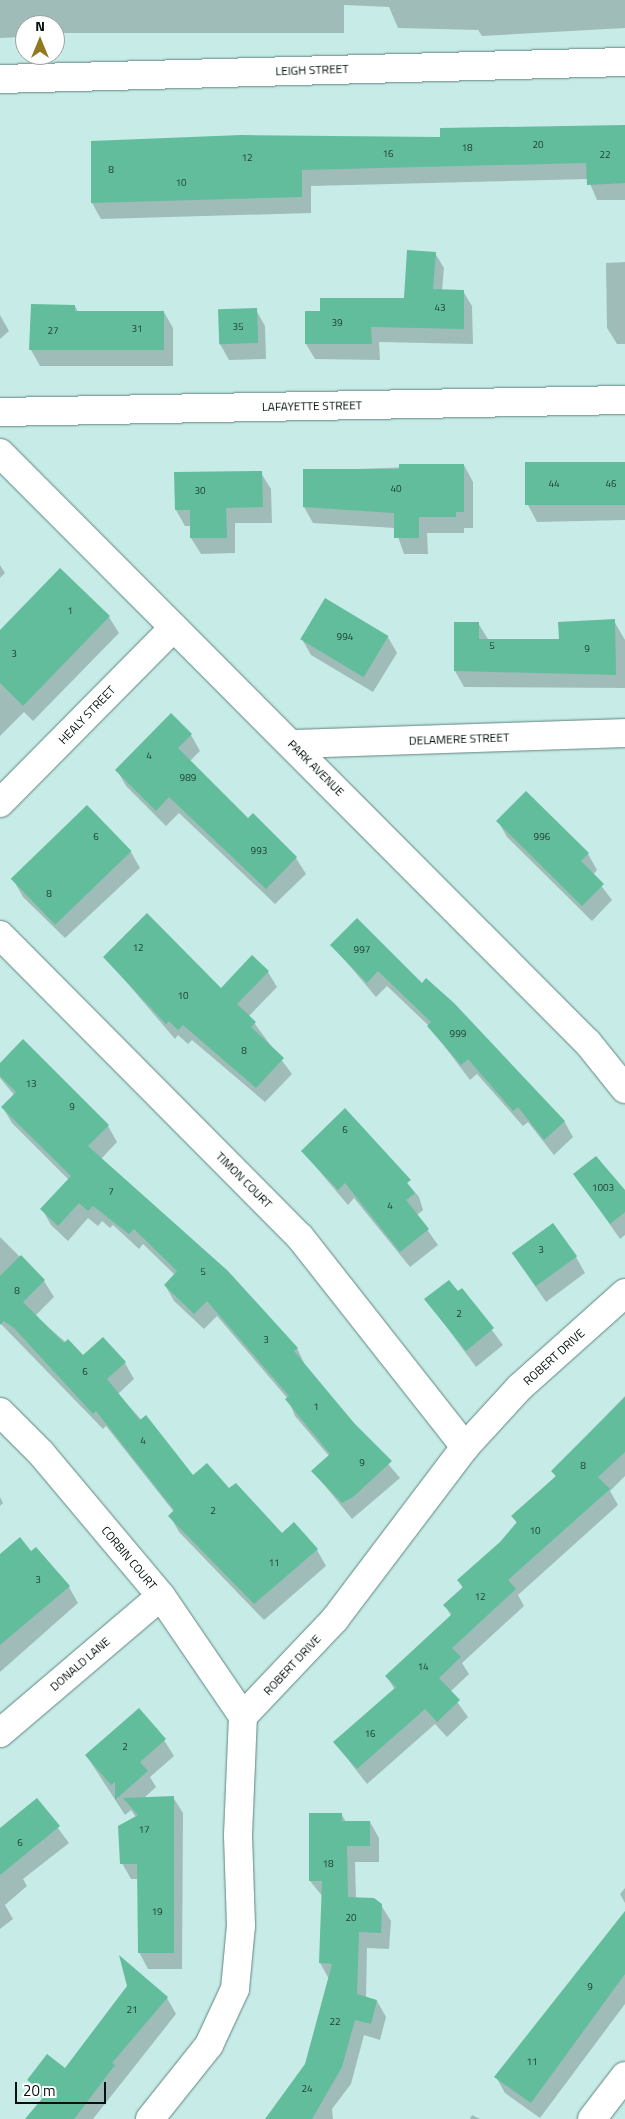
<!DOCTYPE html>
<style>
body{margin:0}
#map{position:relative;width:625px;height:2119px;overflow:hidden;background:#c7ece7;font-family:"Titillium Web",sans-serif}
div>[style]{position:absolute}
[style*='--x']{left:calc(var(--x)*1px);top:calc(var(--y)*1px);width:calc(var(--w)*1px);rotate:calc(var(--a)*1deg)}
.shadow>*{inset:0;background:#0003}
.building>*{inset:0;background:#62bd9c;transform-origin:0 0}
.roads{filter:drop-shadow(0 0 1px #618480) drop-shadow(0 0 1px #618480)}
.minor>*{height:28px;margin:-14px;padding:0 14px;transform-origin:14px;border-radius:14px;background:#fff}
.major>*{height:28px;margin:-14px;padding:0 14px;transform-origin:14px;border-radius:14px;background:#fff}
span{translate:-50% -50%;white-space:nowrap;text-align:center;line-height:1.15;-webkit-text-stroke:4.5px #fff;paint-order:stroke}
.number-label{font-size:10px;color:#1c3c32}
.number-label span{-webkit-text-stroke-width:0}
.street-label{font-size:12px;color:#04110f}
.north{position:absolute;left:15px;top:15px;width:50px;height:50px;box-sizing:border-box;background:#fff;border:1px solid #9ba09f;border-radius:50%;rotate:0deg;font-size:14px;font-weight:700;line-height:20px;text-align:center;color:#04110f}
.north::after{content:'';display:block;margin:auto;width:18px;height:22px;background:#917920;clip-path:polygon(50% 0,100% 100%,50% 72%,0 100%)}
.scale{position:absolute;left:15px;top:2082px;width:91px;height:22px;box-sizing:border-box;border:2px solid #04110f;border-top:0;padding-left:6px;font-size:15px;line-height:18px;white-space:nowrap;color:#04110f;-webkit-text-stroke:4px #fff;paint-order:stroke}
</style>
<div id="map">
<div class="shadow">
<div style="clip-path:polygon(0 0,625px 0,625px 28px,482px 36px,478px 30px,398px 28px,389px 7px,344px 5px,344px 33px,62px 33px,62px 37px,55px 37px,55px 25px,25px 25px,25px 37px,0 38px)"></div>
<div style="clip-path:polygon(625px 129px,625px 200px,597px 200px,588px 179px,311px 186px,311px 213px,101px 219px,92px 203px,441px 138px)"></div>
<div style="clip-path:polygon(435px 253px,444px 268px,442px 290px,463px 291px,472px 306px,473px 344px,379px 342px,380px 360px,315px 359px,306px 344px,322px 312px,405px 300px)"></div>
<div style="clip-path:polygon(625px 262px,625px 344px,617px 344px,607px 328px,606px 263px)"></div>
<div style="clip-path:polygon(75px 306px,78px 312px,164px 312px,173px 328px,173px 366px,40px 366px,31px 350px)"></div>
<div style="clip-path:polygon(256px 310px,265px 326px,266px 359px,229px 360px,220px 344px,219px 311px)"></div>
<div style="clip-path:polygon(0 315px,9px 331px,0 339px)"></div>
<div style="clip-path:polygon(625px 463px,625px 520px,537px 522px,528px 505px)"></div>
<div style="clip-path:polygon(464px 465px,473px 482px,473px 528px,464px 528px,464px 533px,427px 533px,428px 554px,404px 554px,395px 528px,313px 523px,304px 507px,304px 471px)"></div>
<div style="clip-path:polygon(261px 473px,271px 489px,272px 523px,235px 523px,235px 553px,201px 554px,191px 538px,191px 526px,185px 526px,176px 510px,176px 474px)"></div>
<div style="clip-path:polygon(0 565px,5px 573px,0 578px)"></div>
<div style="clip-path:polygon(60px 569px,109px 617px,119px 633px,33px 721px,24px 712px,0 736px,0 631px)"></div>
<div style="clip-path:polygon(614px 621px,625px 640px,625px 688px,464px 687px,455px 671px,478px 623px,488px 639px,560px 640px)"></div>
<div style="clip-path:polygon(388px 637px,397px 653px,373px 692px,311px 655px,302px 639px)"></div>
<div style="clip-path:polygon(191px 735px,200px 751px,190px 761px,248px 820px,253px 815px,296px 858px,306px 874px,275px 904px,179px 813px,166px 826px,126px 786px,117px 770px)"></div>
<div style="clip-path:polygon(498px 821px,588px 854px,597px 870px,593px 875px,612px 900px,592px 921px,507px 837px)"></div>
<div style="clip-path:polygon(131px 852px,140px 868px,65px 938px,23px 897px,14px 881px)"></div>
<div style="clip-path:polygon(332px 945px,422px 985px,564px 1121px,573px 1137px,554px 1155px,528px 1122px,523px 1126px,477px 1074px,470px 1080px,429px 1026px,387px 986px,376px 997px)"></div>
<div style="clip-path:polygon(105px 957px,221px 989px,268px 972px,277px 987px,249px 1016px,292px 1074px,265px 1102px,192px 1040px,188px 1044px,178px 1035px,175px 1039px)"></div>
<div style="clip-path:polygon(0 1064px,108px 1126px,117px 1142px,101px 1159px,297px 1348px,305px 1365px,400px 1478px,352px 1519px,313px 1471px,329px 1456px,295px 1416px,288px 1399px,217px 1316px,204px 1329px,174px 1301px,165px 1285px,175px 1275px,143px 1244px,139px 1249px,113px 1225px,110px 1228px,102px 1221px,98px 1226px,88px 1218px,68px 1241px,51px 1225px,42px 1209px,69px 1180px,12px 1123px,3px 1108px,15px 1096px,0 1078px)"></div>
<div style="clip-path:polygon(345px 1110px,419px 1197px,423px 1210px,417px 1215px,438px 1245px,410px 1267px,354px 1198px,348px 1205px,303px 1152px)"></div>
<div style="clip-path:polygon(575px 1174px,625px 1193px,625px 1235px,620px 1239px)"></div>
<div style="clip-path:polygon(0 1237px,44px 1281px,54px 1297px,35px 1316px,83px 1357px,125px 1363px,134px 1379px,118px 1394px,193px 1477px,229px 1489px,282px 1534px,317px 1550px,326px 1566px,264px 1620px,179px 1532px,170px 1516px,174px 1512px,106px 1426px,103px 1429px,0 1323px)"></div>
<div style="clip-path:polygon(513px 1254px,576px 1257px,585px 1273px,546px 1302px)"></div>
<div style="clip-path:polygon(462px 1290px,503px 1345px,476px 1367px,426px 1299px)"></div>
<div style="clip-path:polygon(625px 1396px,625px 1476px,610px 1491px,618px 1505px,518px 1595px,524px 1606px,462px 1663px,469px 1674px,450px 1692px,468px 1717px,447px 1737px,435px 1724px,367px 1784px,335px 1743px,395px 1690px,387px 1677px,451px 1616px,445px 1605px,463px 1589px,459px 1580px,501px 1543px,517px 1524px,513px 1516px,556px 1477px,553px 1471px)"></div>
<div style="clip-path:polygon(0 1497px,3px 1503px,0 1506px)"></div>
<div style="clip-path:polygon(31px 1552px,69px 1587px,78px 1603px,0 1672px,0 1555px)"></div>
<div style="clip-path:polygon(164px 1740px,174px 1756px,150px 1777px,156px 1787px,143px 1799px,173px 1797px,183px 1813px,182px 1969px,148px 1969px,139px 1952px,139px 1879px,131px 1879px,122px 1863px,136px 1817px,131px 1810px,125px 1815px,86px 1755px)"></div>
<div style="clip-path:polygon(37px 1800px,69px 1843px,23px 1879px,27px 1886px,5px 1905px,13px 1919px,0 1929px,0 1832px)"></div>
<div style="clip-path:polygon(342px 1815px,346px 1822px,370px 1822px,379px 1838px,379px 1862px,355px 1862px,356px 1898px,381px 1905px,391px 1921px,389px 1949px,367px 1948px,366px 1998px,377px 2001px,386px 2017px,380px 2040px,364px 2035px,351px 2084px,332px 2109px,333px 2119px,267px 2119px,306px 2064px,329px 1979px,320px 1963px,323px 1897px,310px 1881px)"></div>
<div style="clip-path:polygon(625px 1888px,625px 1903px,620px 1894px)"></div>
<div style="clip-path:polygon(625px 1913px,625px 2004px,540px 2118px,505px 2093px,496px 2077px)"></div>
<div style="clip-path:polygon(122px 1959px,167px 1998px,176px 2014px,93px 2119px,26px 2119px,43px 2100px,29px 2080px,66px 2070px,129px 1987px)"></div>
<div style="clip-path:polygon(472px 2115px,480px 2119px,470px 2119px)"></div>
</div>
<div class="building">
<div style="clip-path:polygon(625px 125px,625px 183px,587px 185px,586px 163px,302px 170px,302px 197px,91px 203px,91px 141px,241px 135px,440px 137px,440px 128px)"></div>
<div style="clip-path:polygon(407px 250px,436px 252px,433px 289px,464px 290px,464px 329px,371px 327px,372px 344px,305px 344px,305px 311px,320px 311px,320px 298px,404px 298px)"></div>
<div style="clip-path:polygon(31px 304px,75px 305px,75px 311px,164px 311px,164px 350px,29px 350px)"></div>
<div style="left:257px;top:308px;width:35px;height:39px;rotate:88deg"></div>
<div style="left:625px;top:462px;width:43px;height:100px;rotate:90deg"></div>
<div style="clip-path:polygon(399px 464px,464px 464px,464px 512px,456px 512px,456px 517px,419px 517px,419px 538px,394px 538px,394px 513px,303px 507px,303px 469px,399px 469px)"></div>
<div style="clip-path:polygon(262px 471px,263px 507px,226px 508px,227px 538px,190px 538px,190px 510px,175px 510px,174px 472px)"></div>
<div style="clip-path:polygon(60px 568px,110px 616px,23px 706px,0 683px,0 630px)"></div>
<div style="left:325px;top:598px;width:74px;height:48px;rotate:31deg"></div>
<div style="clip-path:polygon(615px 619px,616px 675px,454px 671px,454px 622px,479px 622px,479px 639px,559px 639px,558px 622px)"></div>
<div style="clip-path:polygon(171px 713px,192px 734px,178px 748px,248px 818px,253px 813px,297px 857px,266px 889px,169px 797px,156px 811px,115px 770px)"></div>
<div style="clip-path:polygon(526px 791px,589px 853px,581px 861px,604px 884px,582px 906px,496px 821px)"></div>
<div style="left:87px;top:805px;width:64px;height:106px;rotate:46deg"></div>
<div style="clip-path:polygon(147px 913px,221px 988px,252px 955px,269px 971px,237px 1004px,256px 1022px,251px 1027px,284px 1058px,256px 1088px,183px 1025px,178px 1030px,169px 1021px,166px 1024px,103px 957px)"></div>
<div style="clip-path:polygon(357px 918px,422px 983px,426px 978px,454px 1003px,565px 1121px,544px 1140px,518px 1107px,513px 1111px,468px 1059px,461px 1065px,427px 1026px,431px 1022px,378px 971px,367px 983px,330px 945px)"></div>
<div style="clip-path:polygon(23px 1039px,109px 1125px,88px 1146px,228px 1271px,298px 1348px,294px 1351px,354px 1423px,392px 1461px,353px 1497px,342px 1503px,311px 1471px,330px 1454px,285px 1399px,289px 1396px,207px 1301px,194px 1314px,164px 1285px,177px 1271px,134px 1229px,129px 1234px,93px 1206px,88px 1211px,79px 1203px,58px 1226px,40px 1209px,71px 1176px,1px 1107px,16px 1092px,0 1076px,0 1063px)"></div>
<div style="clip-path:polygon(345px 1108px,411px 1180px,407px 1183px,415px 1193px,406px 1200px,429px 1229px,400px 1252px,345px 1183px,338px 1190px,301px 1151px)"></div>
<div style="clip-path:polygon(596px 1156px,625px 1190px,625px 1212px,610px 1224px,573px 1174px)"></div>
<div style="left:553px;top:1223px;width:41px;height:51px;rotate:54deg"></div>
<div style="clip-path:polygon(21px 1255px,45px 1280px,23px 1302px,64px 1343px,68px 1339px,83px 1355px,103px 1337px,126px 1362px,107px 1379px,140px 1420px,146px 1415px,193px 1475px,207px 1463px,229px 1488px,236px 1483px,282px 1533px,294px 1522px,318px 1549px,254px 1604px,168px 1516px,174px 1510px,96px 1411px,93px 1414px,15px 1329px,4px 1321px,0 1325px,0 1276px)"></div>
<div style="clip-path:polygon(449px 1280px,458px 1291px,462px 1288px,494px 1328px,466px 1351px,424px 1299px)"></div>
<div style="clip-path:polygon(625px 1397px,625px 1452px,598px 1477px,610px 1489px,508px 1580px,516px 1589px,452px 1648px,461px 1657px,439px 1678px,460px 1700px,437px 1722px,425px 1709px,357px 1769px,333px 1742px,396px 1687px,385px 1676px,452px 1614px,443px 1605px,463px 1587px,457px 1580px,500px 1542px,517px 1522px,511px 1516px,556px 1476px,551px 1471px)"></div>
<div style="clip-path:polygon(20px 1537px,31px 1551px,36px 1547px,70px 1586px,0 1645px,0 1554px)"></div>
<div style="clip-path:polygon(139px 1708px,166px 1739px,140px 1762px,148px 1771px,115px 1800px,115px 1782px,111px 1785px,85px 1755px)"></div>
<div style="clip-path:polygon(174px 1796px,174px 1953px,138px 1953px,137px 1864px,120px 1864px,118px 1826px,138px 1815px,123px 1798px)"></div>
<div style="clip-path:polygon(37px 1798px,60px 1826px,0 1875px,0 1828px)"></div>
<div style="clip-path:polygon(309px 1813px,342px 1813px,342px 1821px,370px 1821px,370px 1846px,347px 1846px,348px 1897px,374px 1898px,382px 1904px,381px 1933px,359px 1932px,357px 1994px,377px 2000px,371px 2024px,355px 2020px,342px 2067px,312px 2119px,265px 2119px,305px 2064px,332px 1964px,319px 1963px,322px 1881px,309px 1881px)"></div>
<div style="clip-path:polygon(625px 1911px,625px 1974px,531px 2103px,494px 2077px)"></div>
<div style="clip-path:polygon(119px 1955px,168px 1997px,112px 2063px,115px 2065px,74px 2119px,25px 2119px,46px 2094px,27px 2080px,47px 2054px,65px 2068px,127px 1986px)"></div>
</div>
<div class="roads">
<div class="minor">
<div style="--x:0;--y:79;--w:625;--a:-1.56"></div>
<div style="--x:0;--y:412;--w:625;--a:-1.1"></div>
<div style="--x:293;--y:744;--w:332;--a:-1.9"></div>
<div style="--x:0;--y:803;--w:247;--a:-45.3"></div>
<div style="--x:0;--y:935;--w:426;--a:45.2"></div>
<div style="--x:300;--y:1237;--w:267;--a:51.8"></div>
<div style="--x:0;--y:1412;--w:58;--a:45"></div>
<div style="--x:41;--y:1453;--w:187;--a:50"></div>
<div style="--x:161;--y:1596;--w:145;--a:55.7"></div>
<div style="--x:0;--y:1733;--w:211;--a:-40.4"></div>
<div style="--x:150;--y:2119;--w:95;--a:-51.4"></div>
<div style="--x:209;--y:2045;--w:62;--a:-65.1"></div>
<div style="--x:235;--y:1989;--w:63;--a:-84.6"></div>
<div style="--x:241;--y:1926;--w:91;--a:-91.9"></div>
<div style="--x:238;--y:1835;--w:119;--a:-87.6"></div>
<div style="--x:243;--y:1716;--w:134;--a:-46.5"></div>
<div style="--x:335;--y:1619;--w:216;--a:-52.9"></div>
<div style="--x:465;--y:1447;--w:81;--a:-47.5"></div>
<div style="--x:520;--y:1387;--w:141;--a:-41.8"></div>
<div style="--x:592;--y:2119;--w:54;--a:-52.5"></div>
</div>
<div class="major">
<div style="--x:0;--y:453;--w:833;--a:45.1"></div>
<div style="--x:588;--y:1043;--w:59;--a:51.2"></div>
</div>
</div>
<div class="number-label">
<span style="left:538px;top:145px">20</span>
<span style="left:467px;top:148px">18</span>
<span style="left:388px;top:154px">16</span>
<span style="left:605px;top:155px">22</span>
<span style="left:247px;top:158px">12</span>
<span style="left:111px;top:170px">8</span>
<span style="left:181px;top:183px">10</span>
<span style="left:440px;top:308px">43</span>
<span style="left:337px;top:323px">39</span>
<span style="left:238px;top:327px">35</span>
<span style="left:137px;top:329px">31</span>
<span style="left:53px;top:331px">27</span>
<span style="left:554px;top:484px">44</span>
<span style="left:611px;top:484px">46</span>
<span style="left:396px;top:489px">40</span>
<span style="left:200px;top:491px">30</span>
<span style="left:70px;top:611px">1</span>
<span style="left:345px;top:637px">994</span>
<span style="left:492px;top:646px">5</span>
<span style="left:587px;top:649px">9</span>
<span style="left:14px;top:654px">3</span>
<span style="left:149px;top:756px">4</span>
<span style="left:188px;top:778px">989</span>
<span style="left:96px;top:837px">6</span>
<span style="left:542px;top:837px">996</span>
<span style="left:259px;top:851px">993</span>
<span style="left:49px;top:894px">8</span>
<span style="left:138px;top:948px">12</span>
<span style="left:362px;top:950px">997</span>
<span style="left:183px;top:996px">10</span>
<span style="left:458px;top:1034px">999</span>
<span style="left:244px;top:1051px">8</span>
<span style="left:31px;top:1084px">13</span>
<span style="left:72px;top:1107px">9</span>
<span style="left:345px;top:1130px">6</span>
<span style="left:603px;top:1188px">1003</span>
<span style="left:111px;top:1192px">7</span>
<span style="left:390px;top:1206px">4</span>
<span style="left:541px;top:1250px">3</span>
<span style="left:203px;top:1272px">5</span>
<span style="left:17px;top:1291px">8</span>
<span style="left:459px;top:1314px">2</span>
<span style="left:266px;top:1340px">3</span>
<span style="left:85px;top:1372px">6</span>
<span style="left:316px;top:1407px">1</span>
<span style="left:143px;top:1441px">4</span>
<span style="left:362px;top:1463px">9</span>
<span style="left:583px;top:1466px">8</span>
<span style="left:213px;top:1511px">2</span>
<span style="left:535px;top:1531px">10</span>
<span style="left:274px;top:1563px">11</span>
<span style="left:38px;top:1580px">3</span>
<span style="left:480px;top:1597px">12</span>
<span style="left:423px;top:1667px">14</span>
<span style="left:370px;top:1734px">16</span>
<span style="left:125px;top:1747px">2</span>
<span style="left:144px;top:1830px">17</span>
<span style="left:20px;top:1843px">6</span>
<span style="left:328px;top:1864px">18</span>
<span style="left:157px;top:1912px">19</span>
<span style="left:351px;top:1918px">20</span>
<span style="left:590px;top:1987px">9</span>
<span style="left:132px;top:2010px">21</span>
<span style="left:335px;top:2022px">22</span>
<span style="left:532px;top:2062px">11</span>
<span style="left:307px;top:2089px">24</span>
</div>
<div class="street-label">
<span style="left:312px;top:70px;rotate:-2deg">LEIGH STREET</span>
<span style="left:312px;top:406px;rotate:-1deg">LAFAYETTE STREET</span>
<span style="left:87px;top:715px;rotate:-46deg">HEALY STREET</span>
<span style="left:459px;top:739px;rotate:-2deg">DELAMERE STREET</span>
<span style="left:316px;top:768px;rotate:45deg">PARK AVENUE</span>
<span style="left:244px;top:1180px;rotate:45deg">TIMON COURT</span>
<span style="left:554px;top:1357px;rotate:-42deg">ROBERT DRIVE</span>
<span style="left:129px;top:1558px;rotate:50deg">CORBIN COURT</span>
<span style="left:80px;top:1664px;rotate:-41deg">DONALD LANE</span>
<span style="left:292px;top:1665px;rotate:-47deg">ROBERT DRIVE</span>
</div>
<div class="north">N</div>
<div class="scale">20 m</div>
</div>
